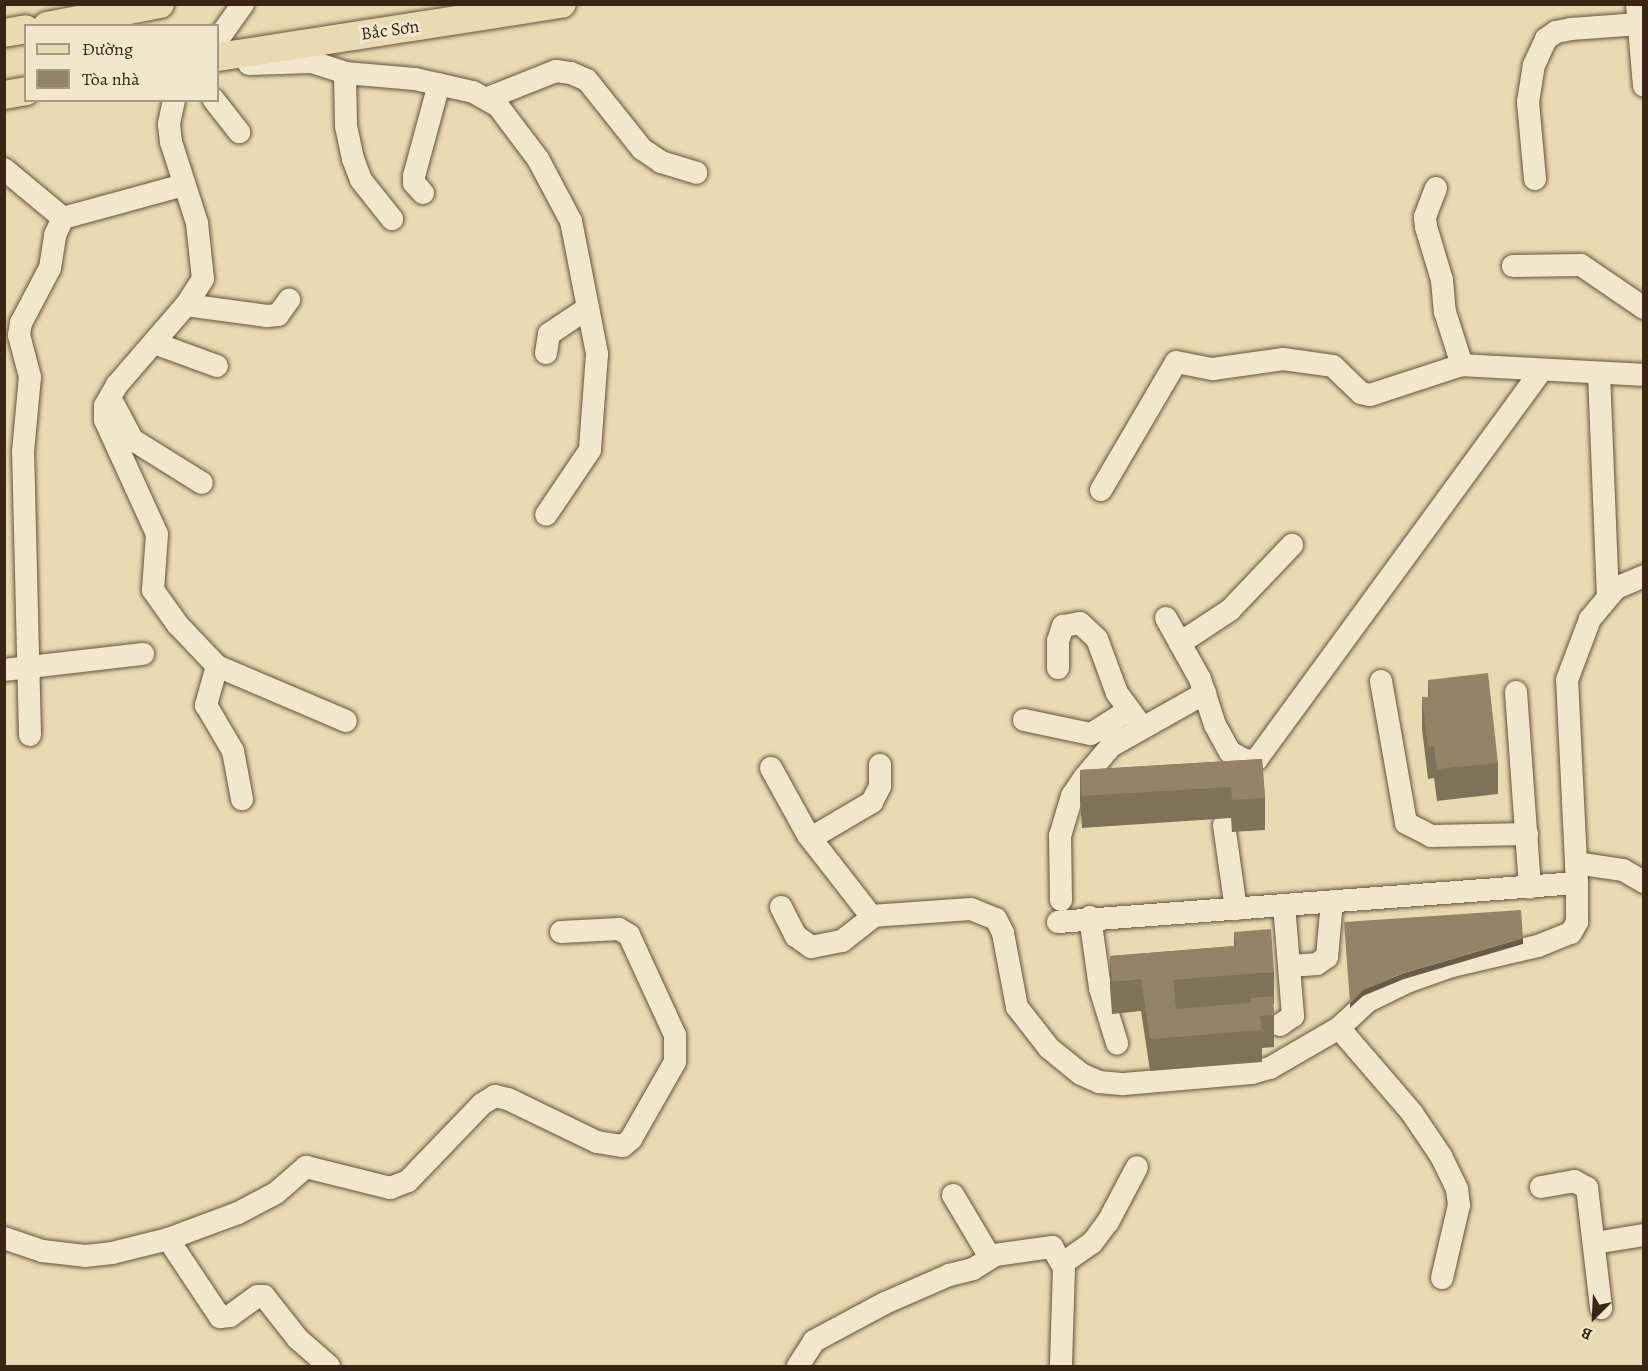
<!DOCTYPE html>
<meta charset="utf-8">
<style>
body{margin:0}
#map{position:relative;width:1648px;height:1371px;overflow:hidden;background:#e9dab2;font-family:Alegreya,serif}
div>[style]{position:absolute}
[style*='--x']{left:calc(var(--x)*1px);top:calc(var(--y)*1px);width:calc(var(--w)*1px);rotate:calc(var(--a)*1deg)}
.roads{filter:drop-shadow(0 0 2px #66523c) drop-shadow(0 0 2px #66523c)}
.minor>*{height:22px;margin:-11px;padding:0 11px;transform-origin:11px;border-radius:11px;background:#f1e7cd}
.major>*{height:28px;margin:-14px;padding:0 14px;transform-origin:14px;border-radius:14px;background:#e9dab2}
.wall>*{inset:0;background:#807159}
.shaded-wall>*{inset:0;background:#685c48}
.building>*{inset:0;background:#958367}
span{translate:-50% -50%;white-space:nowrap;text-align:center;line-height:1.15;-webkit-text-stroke:6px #f1e7cd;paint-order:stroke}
.street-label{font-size:18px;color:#3a2515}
.frame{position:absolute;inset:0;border:6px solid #3a2515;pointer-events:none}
.legend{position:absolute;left:24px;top:24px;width:195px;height:78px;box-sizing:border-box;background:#f1e7cd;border:2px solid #a89983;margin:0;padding:8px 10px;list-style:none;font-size:18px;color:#3a2515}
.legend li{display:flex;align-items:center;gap:12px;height:30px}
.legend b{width:30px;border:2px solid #a89983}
.north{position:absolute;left:1564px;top:1287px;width:60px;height:60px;-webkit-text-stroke:4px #f1e7cd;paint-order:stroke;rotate:204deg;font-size:16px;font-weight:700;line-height:24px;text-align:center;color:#3a2515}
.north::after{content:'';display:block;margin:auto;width:21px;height:27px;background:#3a2515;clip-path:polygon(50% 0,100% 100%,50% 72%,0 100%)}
</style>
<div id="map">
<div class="roads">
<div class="minor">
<div style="--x:1637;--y:4;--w:82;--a:85.1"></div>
<div style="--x:218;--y:39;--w:43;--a:-54.5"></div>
<div style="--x:249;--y:64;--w:63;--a:-1.8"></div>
<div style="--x:312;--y:62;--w:35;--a:18"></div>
<div style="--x:345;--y:73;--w:70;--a:4.9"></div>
<div style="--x:415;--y:79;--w:59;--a:12.6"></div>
<div style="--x:473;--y:92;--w:29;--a:29"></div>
<div style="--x:498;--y:106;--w:66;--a:53"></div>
<div style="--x:538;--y:159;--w:70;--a:62"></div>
<div style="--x:571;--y:221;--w:136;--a:78.9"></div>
<div style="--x:597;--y:354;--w:96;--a:94.2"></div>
<div style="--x:590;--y:450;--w:78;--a:124.1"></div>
<div style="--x:345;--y:73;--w:53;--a:88.9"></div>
<div style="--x:346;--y:126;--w:34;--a:78"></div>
<div style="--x:353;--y:159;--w:22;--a:69"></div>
<div style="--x:361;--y:180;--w:50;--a:51.5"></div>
<div style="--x:488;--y:98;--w:73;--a:-21.7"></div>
<div style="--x:556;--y:71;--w:15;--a:8"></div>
<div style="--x:571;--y:73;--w:17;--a:24"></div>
<div style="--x:587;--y:80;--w:88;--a:51.4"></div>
<div style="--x:642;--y:149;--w:23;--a:34"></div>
<div style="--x:661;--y:162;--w:37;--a:17"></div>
<div style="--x:174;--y:100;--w:25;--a:102"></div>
<div style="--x:169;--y:124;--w:18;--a:84"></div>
<div style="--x:171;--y:142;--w:85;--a:72.2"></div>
<div style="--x:197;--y:223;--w:56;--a:83.9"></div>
<div style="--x:203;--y:279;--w:31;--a:123"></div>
<div style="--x:186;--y:305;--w:106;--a:130.8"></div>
<div style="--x:117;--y:385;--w:24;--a:120"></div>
<div style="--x:105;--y:406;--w:14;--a:90"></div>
<div style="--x:105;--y:420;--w:125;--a:65.5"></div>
<div style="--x:157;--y:534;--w:56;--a:94.1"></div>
<div style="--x:153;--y:590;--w:43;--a:54.5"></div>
<div style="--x:178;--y:625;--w:57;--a:46.4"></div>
<div style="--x:217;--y:666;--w:140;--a:23.1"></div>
<div style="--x:214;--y:100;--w:41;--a:52"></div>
<div style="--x:4;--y:169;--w:77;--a:39.7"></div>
<div style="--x:1535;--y:179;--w:77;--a:-95.2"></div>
<div style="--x:1528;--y:102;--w:37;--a:-81"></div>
<div style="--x:1534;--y:65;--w:29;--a:-65"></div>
<div style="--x:1546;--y:39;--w:12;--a:-35"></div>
<div style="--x:1556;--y:32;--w:15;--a:-11"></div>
<div style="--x:1571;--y:29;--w:68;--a:-4.2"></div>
<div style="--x:1436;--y:188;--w:31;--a:111"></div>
<div style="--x:1425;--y:217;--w:10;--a:84"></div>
<div style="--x:1426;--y:227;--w:55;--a:73.2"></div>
<div style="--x:1442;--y:280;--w:32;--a:85"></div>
<div style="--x:1445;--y:312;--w:56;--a:72.2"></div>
<div style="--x:423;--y:193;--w:13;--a:-132"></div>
<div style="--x:414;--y:183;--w:7;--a:-90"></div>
<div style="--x:414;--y:176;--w:95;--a:-74.8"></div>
<div style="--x:1513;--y:266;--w:68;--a:-0.8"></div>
<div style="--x:1581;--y:265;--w:76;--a:34.3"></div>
<div style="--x:186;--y:305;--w:82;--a:7.7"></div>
<div style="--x:267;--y:316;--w:11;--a:-5"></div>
<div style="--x:278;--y:315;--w:19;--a:-54"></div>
<div style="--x:154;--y:343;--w:67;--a:20.1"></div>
<div style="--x:546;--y:353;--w:19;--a:-81"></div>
<div style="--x:549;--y:334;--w:47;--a:-33.7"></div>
<div style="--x:1599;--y:374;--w:221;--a:87.7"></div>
<div style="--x:114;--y:405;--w:40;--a:62"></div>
<div style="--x:133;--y:440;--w:81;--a:31.9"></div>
<div style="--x:1101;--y:490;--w:148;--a:-59.6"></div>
<div style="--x:1176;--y:362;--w:38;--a:11"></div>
<div style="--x:1213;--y:369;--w:71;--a:-8.1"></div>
<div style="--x:1283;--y:359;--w:50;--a:8"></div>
<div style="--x:1333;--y:366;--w:39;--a:44"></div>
<div style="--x:1361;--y:393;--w:9;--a:13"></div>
<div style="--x:1370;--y:395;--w:97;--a:-18.1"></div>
<div style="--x:1462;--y:365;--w:182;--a:3.1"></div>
<div style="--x:1166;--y:618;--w:70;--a:60.9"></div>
<div style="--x:1200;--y:679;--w:48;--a:71.9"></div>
<div style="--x:1215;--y:725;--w:31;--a:61"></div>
<div style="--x:1230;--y:752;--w:18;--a:29"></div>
<div style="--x:1246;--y:761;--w:11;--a:-10"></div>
<div style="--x:1257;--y:759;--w:481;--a:-53.8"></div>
<div style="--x:1180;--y:643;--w:60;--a:-33.4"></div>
<div style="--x:1230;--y:610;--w:90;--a:-46.4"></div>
<div style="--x:217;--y:666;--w:41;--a:105.8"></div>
<div style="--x:206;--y:705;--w:53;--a:59.6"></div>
<div style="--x:233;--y:751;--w:49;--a:79.4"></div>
<div style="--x:1058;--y:668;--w:27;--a:-90"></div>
<div style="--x:1058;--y:641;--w:16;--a:-72"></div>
<div style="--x:1063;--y:626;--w:17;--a:-10"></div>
<div style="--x:1080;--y:623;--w:23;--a:43"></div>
<div style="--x:1097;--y:639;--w:58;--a:69.7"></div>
<div style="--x:1117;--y:693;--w:42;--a:53.7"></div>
<div style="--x:4;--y:670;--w:140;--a:-6.6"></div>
<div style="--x:1381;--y:681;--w:144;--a:80"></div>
<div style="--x:1406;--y:823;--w:28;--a:27"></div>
<div style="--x:1431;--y:836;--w:96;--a:-1.2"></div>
<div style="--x:1516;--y:692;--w:196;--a:85.9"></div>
<div style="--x:1024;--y:720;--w:68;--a:11.8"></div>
<div style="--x:1091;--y:734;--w:45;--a:-32.3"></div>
<div style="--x:30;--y:735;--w:283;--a:-91.4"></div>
<div style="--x:23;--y:452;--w:75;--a:-84.7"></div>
<div style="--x:30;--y:377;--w:43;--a:-104.7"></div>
<div style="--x:19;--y:335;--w:12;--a:-81"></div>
<div style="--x:21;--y:323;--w:62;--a:-62.2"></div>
<div style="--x:50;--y:268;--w:33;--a:-81"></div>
<div style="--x:55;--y:235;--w:19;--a:-65"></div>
<div style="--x:63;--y:218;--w:125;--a:-15.3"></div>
<div style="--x:771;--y:768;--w:77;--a:61.1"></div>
<div style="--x:808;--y:835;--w:103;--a:52.1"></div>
<div style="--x:871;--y:916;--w:100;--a:-4"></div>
<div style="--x:971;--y:909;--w:27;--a:22"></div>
<div style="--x:996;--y:919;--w:16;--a:63"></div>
<div style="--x:1003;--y:933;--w:75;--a:79.3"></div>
<div style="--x:1017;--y:1007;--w:52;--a:52"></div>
<div style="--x:1049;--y:1048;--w:41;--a:39.1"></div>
<div style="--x:1081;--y:1074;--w:20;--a:24"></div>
<div style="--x:1099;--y:1082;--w:25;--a:5"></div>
<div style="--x:1124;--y:1084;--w:128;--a:-4.9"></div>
<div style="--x:1252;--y:1073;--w:19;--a:-16"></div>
<div style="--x:1270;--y:1068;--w:80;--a:-30.1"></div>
<div style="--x:1339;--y:1028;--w:40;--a:-43"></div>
<div style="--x:1368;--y:1001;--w:43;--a:-26"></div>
<div style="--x:1407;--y:982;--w:48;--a:-19.6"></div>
<div style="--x:1452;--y:966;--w:88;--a:-13.1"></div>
<div style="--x:1538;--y:946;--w:35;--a:-22"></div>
<div style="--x:1571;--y:933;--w:13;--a:-61"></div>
<div style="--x:1577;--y:922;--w:39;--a:-90"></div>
<div style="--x:1577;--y:883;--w:203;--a:-92.8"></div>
<div style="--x:1567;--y:680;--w:65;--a:-69.3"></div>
<div style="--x:1590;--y:619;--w:40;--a:-50"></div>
<div style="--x:1616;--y:588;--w:30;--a:-23"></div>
<div style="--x:1224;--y:825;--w:85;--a:81.9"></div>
<div style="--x:811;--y:838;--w:71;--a:-30.5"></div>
<div style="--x:872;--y:802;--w:18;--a:-63"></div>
<div style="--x:880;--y:786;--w:21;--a:-90"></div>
<div style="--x:1576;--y:863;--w:48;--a:8.5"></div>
<div style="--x:1623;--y:870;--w:24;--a:30"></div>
<div style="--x:1061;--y:900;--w:64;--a:-90.9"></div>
<div style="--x:1060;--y:836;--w:42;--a:-73.3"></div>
<div style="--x:1072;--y:796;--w:22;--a:-56"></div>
<div style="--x:1084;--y:778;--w:42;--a:-49.8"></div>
<div style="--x:1111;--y:746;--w:108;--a:-29.4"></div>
<div style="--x:781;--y:907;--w:33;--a:63"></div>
<div style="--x:796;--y:936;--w:19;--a:36"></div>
<div style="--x:811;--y:947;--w:32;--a:-11"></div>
<div style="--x:842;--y:941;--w:39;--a:-38"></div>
<div style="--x:1090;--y:917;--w:72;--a:82"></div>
<div style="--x:1100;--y:988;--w:58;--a:72.8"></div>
<div style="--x:1058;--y:922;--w:520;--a:-4.3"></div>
<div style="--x:1290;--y:966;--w:27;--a:-4"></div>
<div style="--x:1317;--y:964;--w:12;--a:-35"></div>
<div style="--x:1327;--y:957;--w:56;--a:-84.9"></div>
<div style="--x:1280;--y:1025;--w:16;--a:-35"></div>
<div style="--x:1293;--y:1016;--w:111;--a:-94.6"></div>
<div style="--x:1339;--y:1028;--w:112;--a:49.3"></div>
<div style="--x:1412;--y:1113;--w:52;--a:56"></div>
<div style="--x:1441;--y:1156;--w:37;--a:64"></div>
<div style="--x:1457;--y:1189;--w:16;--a:83"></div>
<div style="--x:1459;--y:1205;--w:75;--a:103.1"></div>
<div style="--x:1541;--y:1187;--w:34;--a:-10"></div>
<div style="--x:1574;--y:1181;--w:15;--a:28"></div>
<div style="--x:1587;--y:1188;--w:121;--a:83.3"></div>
<div style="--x:953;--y:1195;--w:72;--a:59.2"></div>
<div style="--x:4;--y:1238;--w:40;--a:18.9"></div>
<div style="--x:42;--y:1251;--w:43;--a:6.6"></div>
<div style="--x:85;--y:1256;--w:27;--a:-6"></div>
<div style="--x:112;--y:1253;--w:58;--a:-14"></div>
<div style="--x:168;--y:1239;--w:75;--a:-20.4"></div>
<div style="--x:238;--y:1213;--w:43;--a:-27.8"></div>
<div style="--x:276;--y:1193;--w:40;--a:-41"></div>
<div style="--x:306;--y:1167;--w:87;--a:14"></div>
<div style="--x:390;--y:1188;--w:19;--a:-21"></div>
<div style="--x:408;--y:1181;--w:107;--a:-46.1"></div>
<div style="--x:482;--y:1104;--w:15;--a:-32"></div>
<div style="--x:495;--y:1096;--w:13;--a:13"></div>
<div style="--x:508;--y:1099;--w:99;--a:25.8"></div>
<div style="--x:597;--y:1142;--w:26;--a:9"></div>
<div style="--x:623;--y:1146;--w:11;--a:-41"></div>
<div style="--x:631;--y:1139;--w:89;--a:-60.3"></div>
<div style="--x:675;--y:1062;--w:27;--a:-90"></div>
<div style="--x:675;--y:1035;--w:110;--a:-114.7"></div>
<div style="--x:629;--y:935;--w:12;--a:-149"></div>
<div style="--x:619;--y:929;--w:58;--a:177"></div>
<div style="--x:168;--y:1239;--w:94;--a:56.3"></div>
<div style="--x:220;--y:1317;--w:10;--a:-6"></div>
<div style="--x:230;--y:1316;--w:34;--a:-36"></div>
<div style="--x:258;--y:1296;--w:6;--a:0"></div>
<div style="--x:264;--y:1296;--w:55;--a:51.7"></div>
<div style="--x:298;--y:1339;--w:41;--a:41.1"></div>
<div style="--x:1595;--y:1243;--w:50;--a:-9.3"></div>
<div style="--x:1063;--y:1263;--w:35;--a:-35"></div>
<div style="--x:1092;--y:1243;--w:26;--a:-53"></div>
<div style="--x:1108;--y:1222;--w:62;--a:-62.2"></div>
<div style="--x:798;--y:1366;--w:30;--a:-57"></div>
<div style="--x:814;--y:1341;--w:81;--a:-28.2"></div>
<div style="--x:885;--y:1303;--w:70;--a:-23.6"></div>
<div style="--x:949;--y:1275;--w:25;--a:-14"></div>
<div style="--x:973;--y:1269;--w:26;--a:-32"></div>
<div style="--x:995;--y:1255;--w:58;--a:-8"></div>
<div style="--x:1052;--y:1247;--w:24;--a:60"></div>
<div style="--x:1064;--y:1268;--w:98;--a:91.8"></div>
</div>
<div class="major">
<div style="--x:47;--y:26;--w:115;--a:-11"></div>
<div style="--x:4;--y:33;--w:22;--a:-10"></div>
<div style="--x:218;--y:57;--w:348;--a:-8.8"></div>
<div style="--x:4;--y:95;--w:22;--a:-10"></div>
</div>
</div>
<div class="wall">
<div style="clip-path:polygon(1428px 680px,1498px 763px,1498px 794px,1437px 801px,1434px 778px,1428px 779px,1422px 729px,1422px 697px,1428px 697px)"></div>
<div style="clip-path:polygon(1262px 759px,1265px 798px,1265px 830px,1232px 832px,1231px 818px,1082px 828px,1080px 802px,1080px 770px)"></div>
<div style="clip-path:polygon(1234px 932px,1274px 972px,1274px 1004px,1273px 1004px,1274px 1015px,1274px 1047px,1262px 1048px,1262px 1062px,1150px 1071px,1141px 1011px,1112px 1014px,1110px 988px,1110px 956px,1234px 946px)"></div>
</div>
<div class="shaded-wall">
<div style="clip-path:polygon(1523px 938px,1523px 944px,1404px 979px,1363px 996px,1350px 1008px,1350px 1003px,1363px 990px,1404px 973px)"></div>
</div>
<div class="building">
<div style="clip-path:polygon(1488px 673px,1498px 763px,1437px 769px,1434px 746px,1428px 747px,1422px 697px,1430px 697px,1428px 680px)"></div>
<div style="clip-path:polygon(1262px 759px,1265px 798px,1232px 800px,1231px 787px,1082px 796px,1080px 770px)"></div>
<div style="clip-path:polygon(1521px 910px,1523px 938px,1404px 973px,1363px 990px,1350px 1003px,1344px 922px)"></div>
<div style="clip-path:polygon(1271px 929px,1274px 972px,1173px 980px,1176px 1009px,1251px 1003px,1251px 998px,1273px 996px,1274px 1015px,1260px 1016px,1262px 1030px,1150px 1039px,1141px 979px,1112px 982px,1110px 956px,1236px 946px,1234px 932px)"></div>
</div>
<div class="street-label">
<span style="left:390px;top:30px;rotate:-8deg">Bắc Sơn</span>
</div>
<div class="frame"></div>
<ul class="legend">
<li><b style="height:8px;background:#e9dab2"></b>Đường</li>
<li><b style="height:16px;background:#958367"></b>Tòa nhà</li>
</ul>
<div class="north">B</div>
</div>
